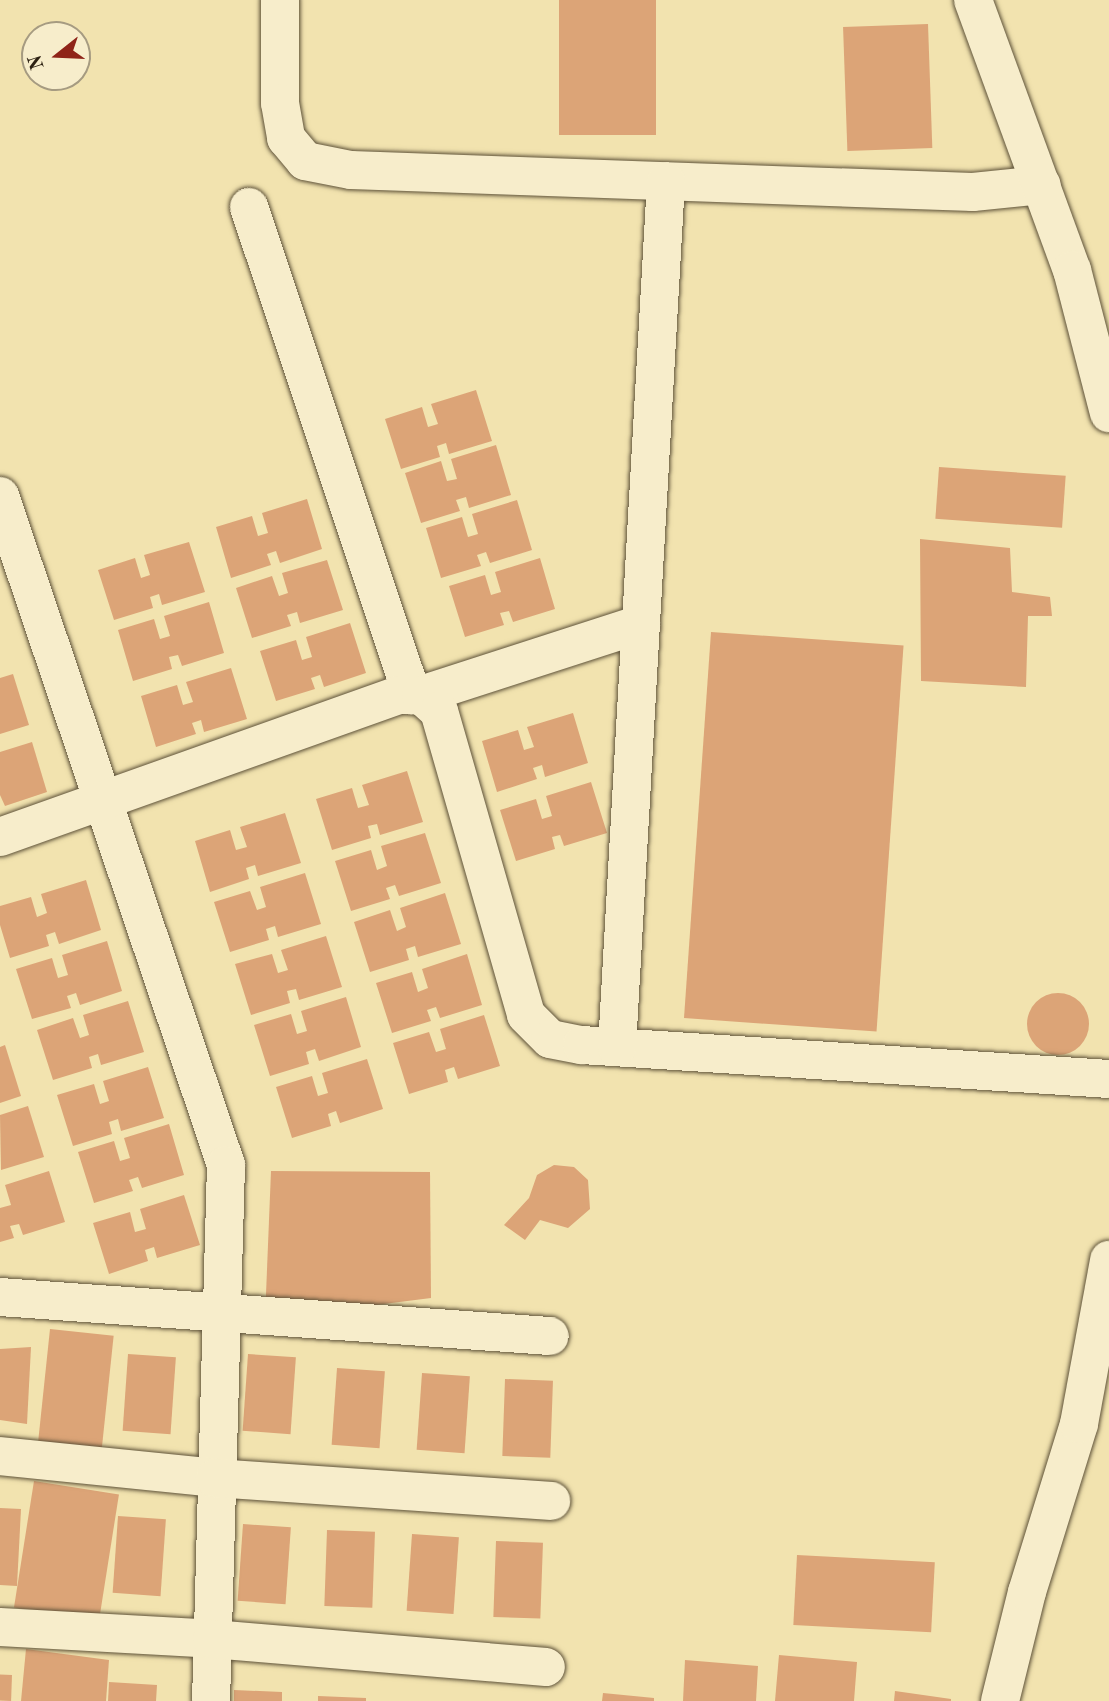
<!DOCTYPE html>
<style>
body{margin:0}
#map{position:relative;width:1109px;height:1701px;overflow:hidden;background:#f2e3af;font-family:"Old Standard TT",serif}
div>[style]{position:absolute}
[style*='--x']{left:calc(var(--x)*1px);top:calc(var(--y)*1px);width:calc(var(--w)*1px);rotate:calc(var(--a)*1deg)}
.building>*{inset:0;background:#dca477;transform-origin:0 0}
.round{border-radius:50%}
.roads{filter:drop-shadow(0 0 2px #5e5239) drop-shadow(0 0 2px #5e5239)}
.minor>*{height:38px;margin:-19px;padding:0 19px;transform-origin:19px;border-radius:19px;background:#f7edcb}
span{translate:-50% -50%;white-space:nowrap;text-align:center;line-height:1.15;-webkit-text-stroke:5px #f7edcb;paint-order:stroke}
.north{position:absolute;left:21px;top:21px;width:70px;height:70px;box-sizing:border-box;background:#f7edcb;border:2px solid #a69b81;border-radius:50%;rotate:252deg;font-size:19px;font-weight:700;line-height:28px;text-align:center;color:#2d2112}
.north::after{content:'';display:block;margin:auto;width:24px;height:32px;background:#8f2418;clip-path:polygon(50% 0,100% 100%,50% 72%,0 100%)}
</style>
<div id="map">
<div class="building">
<div style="left:559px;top:0;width:97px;height:135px"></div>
<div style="left:928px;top:24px;width:124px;height:85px;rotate:88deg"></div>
<div style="clip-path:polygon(476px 390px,492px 441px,449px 454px,446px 443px,437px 446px,440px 457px,401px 469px,385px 419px,422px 407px,428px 427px,438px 424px,431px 404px)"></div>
<div style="clip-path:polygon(496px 445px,511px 495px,469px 508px,466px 497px,456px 500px,460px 511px,421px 523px,405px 473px,441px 461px,447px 481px,457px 479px,451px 459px)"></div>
<div style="left:939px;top:467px;width:127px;height:52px;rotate:4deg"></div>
<div style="clip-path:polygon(307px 499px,322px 549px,280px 563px,276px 551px,267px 554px,271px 565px,231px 578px,216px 527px,252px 516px,258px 536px,268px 533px,262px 513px)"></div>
<div style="clip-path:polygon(517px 500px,532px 550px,490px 563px,486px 552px,477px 555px,481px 566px,441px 578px,426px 528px,462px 517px,468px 537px,478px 534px,472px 514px)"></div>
<div style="clip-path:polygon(920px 539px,1010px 548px,1012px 592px,1050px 597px,1052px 616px,1028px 616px,1026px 687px,921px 681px)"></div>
<div style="clip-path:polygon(189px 542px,205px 592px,162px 605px,159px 594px,150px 597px,153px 608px,114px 620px,98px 570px,135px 558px,141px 578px,150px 575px,144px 555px)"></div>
<div style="clip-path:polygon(540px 558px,555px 609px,513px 622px,509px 611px,500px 613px,504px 625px,465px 637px,449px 586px,485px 575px,491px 595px,501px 592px,495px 572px)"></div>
<div style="clip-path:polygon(327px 560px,343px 610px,300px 623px,297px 612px,287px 615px,291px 626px,252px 638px,236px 588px,272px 576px,279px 596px,288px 593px,282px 573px)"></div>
<div style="clip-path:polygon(209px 602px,224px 653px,182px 666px,178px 655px,169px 657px,172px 669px,133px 681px,118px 630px,154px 619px,160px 639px,170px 636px,164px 616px)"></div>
<div style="clip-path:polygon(350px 623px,366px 673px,324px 687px,320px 675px,311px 678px,315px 689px,276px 701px,260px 651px,296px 640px,302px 660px,312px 657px,306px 637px)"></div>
<div style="left:711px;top:632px;width:193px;height:387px;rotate:4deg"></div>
<div style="clip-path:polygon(231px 668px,247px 719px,204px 732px,201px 720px,192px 723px,196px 734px,156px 747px,141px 696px,177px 685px,183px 705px,193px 702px,186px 682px)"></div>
<div style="clip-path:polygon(13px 674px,29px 725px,0 734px,0 678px)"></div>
<div style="clip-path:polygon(573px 713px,588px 763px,545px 777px,542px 765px,533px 768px,537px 779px,497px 792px,482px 741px,518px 730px,524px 750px,534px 747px,527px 727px)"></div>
<div style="clip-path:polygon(32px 742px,47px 792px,5px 806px,0 795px,0 752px)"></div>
<div style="clip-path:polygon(407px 771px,423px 822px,380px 835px,377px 824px,368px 826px,371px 838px,332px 850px,316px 799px,352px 788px,358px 808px,369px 805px,362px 785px)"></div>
<div style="clip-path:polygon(591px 782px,607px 833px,564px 846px,560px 835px,552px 837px,555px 849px,516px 861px,500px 810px,536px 799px,542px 819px,552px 816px,546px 796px)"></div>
<div style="clip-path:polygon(285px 813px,301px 863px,258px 876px,255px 865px,246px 868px,249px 879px,210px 892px,195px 841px,230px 830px,236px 850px,247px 847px,240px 827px)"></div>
<div style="clip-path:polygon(425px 833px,441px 883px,399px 896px,395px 885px,386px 888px,390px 899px,351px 911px,335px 861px,371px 850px,377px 870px,387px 866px,381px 846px)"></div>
<div style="clip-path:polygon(305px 873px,321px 924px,278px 937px,275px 926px,266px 929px,269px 940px,230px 952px,214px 902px,250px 891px,257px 910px,266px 907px,260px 887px)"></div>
<div style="clip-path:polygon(86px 880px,101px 930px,59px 944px,55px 932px,46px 935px,49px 946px,10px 958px,0 925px,0 906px,31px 897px,37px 917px,47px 913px,41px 894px)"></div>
<div style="clip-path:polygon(445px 893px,461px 944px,418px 957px,415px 946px,406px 949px,409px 960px,370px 972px,354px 922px,390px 910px,397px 931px,406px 927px,400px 908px)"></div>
<div style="clip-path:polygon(326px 936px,342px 987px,299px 1000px,296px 989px,287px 991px,290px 1003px,251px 1015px,235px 964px,272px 954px,278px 973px,288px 970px,281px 950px)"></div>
<div style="clip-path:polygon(107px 941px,122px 991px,80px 1005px,76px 993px,67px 996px,71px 1008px,32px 1019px,16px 969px,52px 958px,58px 978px,68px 975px,62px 955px)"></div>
<div style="clip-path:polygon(467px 954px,482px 1005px,440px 1018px,436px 1007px,427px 1010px,431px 1021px,392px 1033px,376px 983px,412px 972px,418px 992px,428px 988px,422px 969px)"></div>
<div class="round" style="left:1027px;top:993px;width:62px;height:62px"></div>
<div style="clip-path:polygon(346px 997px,361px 1047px,319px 1061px,315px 1049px,306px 1052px,309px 1064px,270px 1076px,254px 1025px,291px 1014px,297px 1034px,307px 1031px,301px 1011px)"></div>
<div style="clip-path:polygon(128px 1001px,144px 1052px,101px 1065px,98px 1054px,89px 1057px,92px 1068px,53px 1080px,37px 1030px,73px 1018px,80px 1038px,89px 1035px,83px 1015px)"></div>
<div style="clip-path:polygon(484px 1015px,500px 1066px,458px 1079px,454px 1067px,445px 1070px,448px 1082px,409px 1094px,393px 1043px,429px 1032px,436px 1052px,446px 1049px,440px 1029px)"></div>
<div style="clip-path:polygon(5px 1045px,21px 1096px,0 1103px,0 1047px)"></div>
<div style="clip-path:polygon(367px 1059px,383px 1109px,340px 1123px,336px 1111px,328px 1114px,331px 1126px,292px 1138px,276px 1087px,312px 1076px,318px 1096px,328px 1093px,322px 1073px)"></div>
<div style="clip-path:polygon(148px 1067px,164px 1118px,121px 1131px,118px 1119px,109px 1122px,112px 1134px,73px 1146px,57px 1095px,94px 1084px,100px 1104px,109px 1101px,103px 1081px)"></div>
<div style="clip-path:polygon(28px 1106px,44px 1157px,1px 1170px,0 1115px)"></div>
<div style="clip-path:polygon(169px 1124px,184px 1175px,142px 1188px,138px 1177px,129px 1180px,133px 1191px,94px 1203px,78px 1152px,114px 1141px,120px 1161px,130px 1158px,124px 1138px)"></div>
<div style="clip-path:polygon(554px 1165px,574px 1167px,588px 1180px,590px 1209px,568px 1228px,540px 1220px,525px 1240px,504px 1225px,529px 1198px,537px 1175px)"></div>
<div style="clip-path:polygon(49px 1171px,65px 1222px,23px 1235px,19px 1224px,10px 1226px,14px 1238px,0 1242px,0 1208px,11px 1205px,5px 1185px)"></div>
<div style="clip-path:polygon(271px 1171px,430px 1172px,431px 1298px,265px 1319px)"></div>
<div style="clip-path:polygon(184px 1195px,200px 1245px,157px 1258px,154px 1247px,145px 1250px,148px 1261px,109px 1274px,93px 1223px,130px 1212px,135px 1232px,146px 1229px,140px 1209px)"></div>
<div style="left:50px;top:1329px;width:64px;height:116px;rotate:6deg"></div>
<div style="clip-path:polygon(31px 1347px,27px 1424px,0 1420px,0 1349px)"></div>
<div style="left:128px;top:1354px;width:48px;height:77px;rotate:4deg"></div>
<div style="left:248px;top:1354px;width:48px;height:77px;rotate:4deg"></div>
<div style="left:337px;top:1368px;width:48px;height:77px;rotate:4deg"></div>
<div style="left:422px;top:1373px;width:48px;height:77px;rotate:4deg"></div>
<div style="left:505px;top:1379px;width:48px;height:77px;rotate:2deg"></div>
<div style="left:34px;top:1481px;width:86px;height:128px;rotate:9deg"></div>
<div style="clip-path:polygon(0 1508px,21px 1509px,17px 1586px,0 1585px)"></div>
<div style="left:118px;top:1516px;width:48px;height:77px;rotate:4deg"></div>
<div style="left:243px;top:1524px;width:48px;height:77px;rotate:4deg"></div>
<div style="left:327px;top:1530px;width:48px;height:76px;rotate:2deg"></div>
<div style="left:412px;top:1534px;width:47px;height:77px;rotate:4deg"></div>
<div style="left:496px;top:1541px;width:47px;height:76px;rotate:2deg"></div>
<div style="left:797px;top:1555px;width:138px;height:70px;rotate:3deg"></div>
<div style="clip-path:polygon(26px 1649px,109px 1660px,106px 1701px,21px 1701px)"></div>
<div style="clip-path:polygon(779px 1655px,857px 1662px,854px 1701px,775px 1701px)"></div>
<div style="clip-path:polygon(685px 1660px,758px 1666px,756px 1701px,683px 1701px)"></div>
<div style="left:12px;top:1675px;width:26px;height:12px;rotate:92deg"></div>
<div style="clip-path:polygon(109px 1682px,157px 1685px,156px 1701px,108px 1701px)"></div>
<div style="clip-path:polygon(234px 1690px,282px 1692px,282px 1701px,234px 1701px)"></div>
<div style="clip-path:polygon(895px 1691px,951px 1699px,951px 1701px,894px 1701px)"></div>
<div style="clip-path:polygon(603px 1693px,654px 1698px,654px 1701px,602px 1701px)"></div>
<div style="clip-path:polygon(318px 1696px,366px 1698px,366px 1701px,318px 1701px)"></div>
</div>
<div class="roads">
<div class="minor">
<div style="--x:280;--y:0;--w:103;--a:90"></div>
<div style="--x:280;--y:103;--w:36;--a:80"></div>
<div style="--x:286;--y:138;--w:30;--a:50"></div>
<div style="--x:305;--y:161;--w:47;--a:11.1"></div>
<div style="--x:351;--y:170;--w:622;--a:2.03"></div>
<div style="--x:973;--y:192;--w:69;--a:-5.8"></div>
<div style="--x:973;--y:0;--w:288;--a:69.9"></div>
<div style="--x:1072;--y:270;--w:148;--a:75.5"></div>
<div style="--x:249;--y:207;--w:515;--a:71.53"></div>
<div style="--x:0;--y:496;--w:706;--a:71.33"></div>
<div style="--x:226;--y:1165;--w:536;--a:91.6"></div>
<div style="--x:421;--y:695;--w:231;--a:-17.9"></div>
<div style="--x:0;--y:837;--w:423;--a:-19.6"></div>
<div style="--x:398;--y:695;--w:23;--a:0"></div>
<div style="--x:421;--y:695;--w:24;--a:42"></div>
<div style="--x:439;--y:711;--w:316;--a:74"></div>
<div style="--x:526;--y:1015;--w:34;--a:45"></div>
<div style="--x:550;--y:1039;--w:33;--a:11"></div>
<div style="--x:582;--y:1045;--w:528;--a:3.69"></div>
<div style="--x:617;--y:1047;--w:867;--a:-86.76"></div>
<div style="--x:0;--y:1297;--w:551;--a:4.06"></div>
<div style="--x:0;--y:1456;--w:216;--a:5.8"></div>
<div style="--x:215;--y:1478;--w:337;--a:3.9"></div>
<div style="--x:0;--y:1627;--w:212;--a:3.2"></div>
<div style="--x:212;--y:1639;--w:335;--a:4.8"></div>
<div style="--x:1000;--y:1701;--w:112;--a:-76.1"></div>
<div style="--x:1027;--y:1592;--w:176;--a:-72.8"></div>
<div style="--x:1079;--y:1424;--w:167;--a:-79.6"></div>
</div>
</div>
<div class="north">N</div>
</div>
